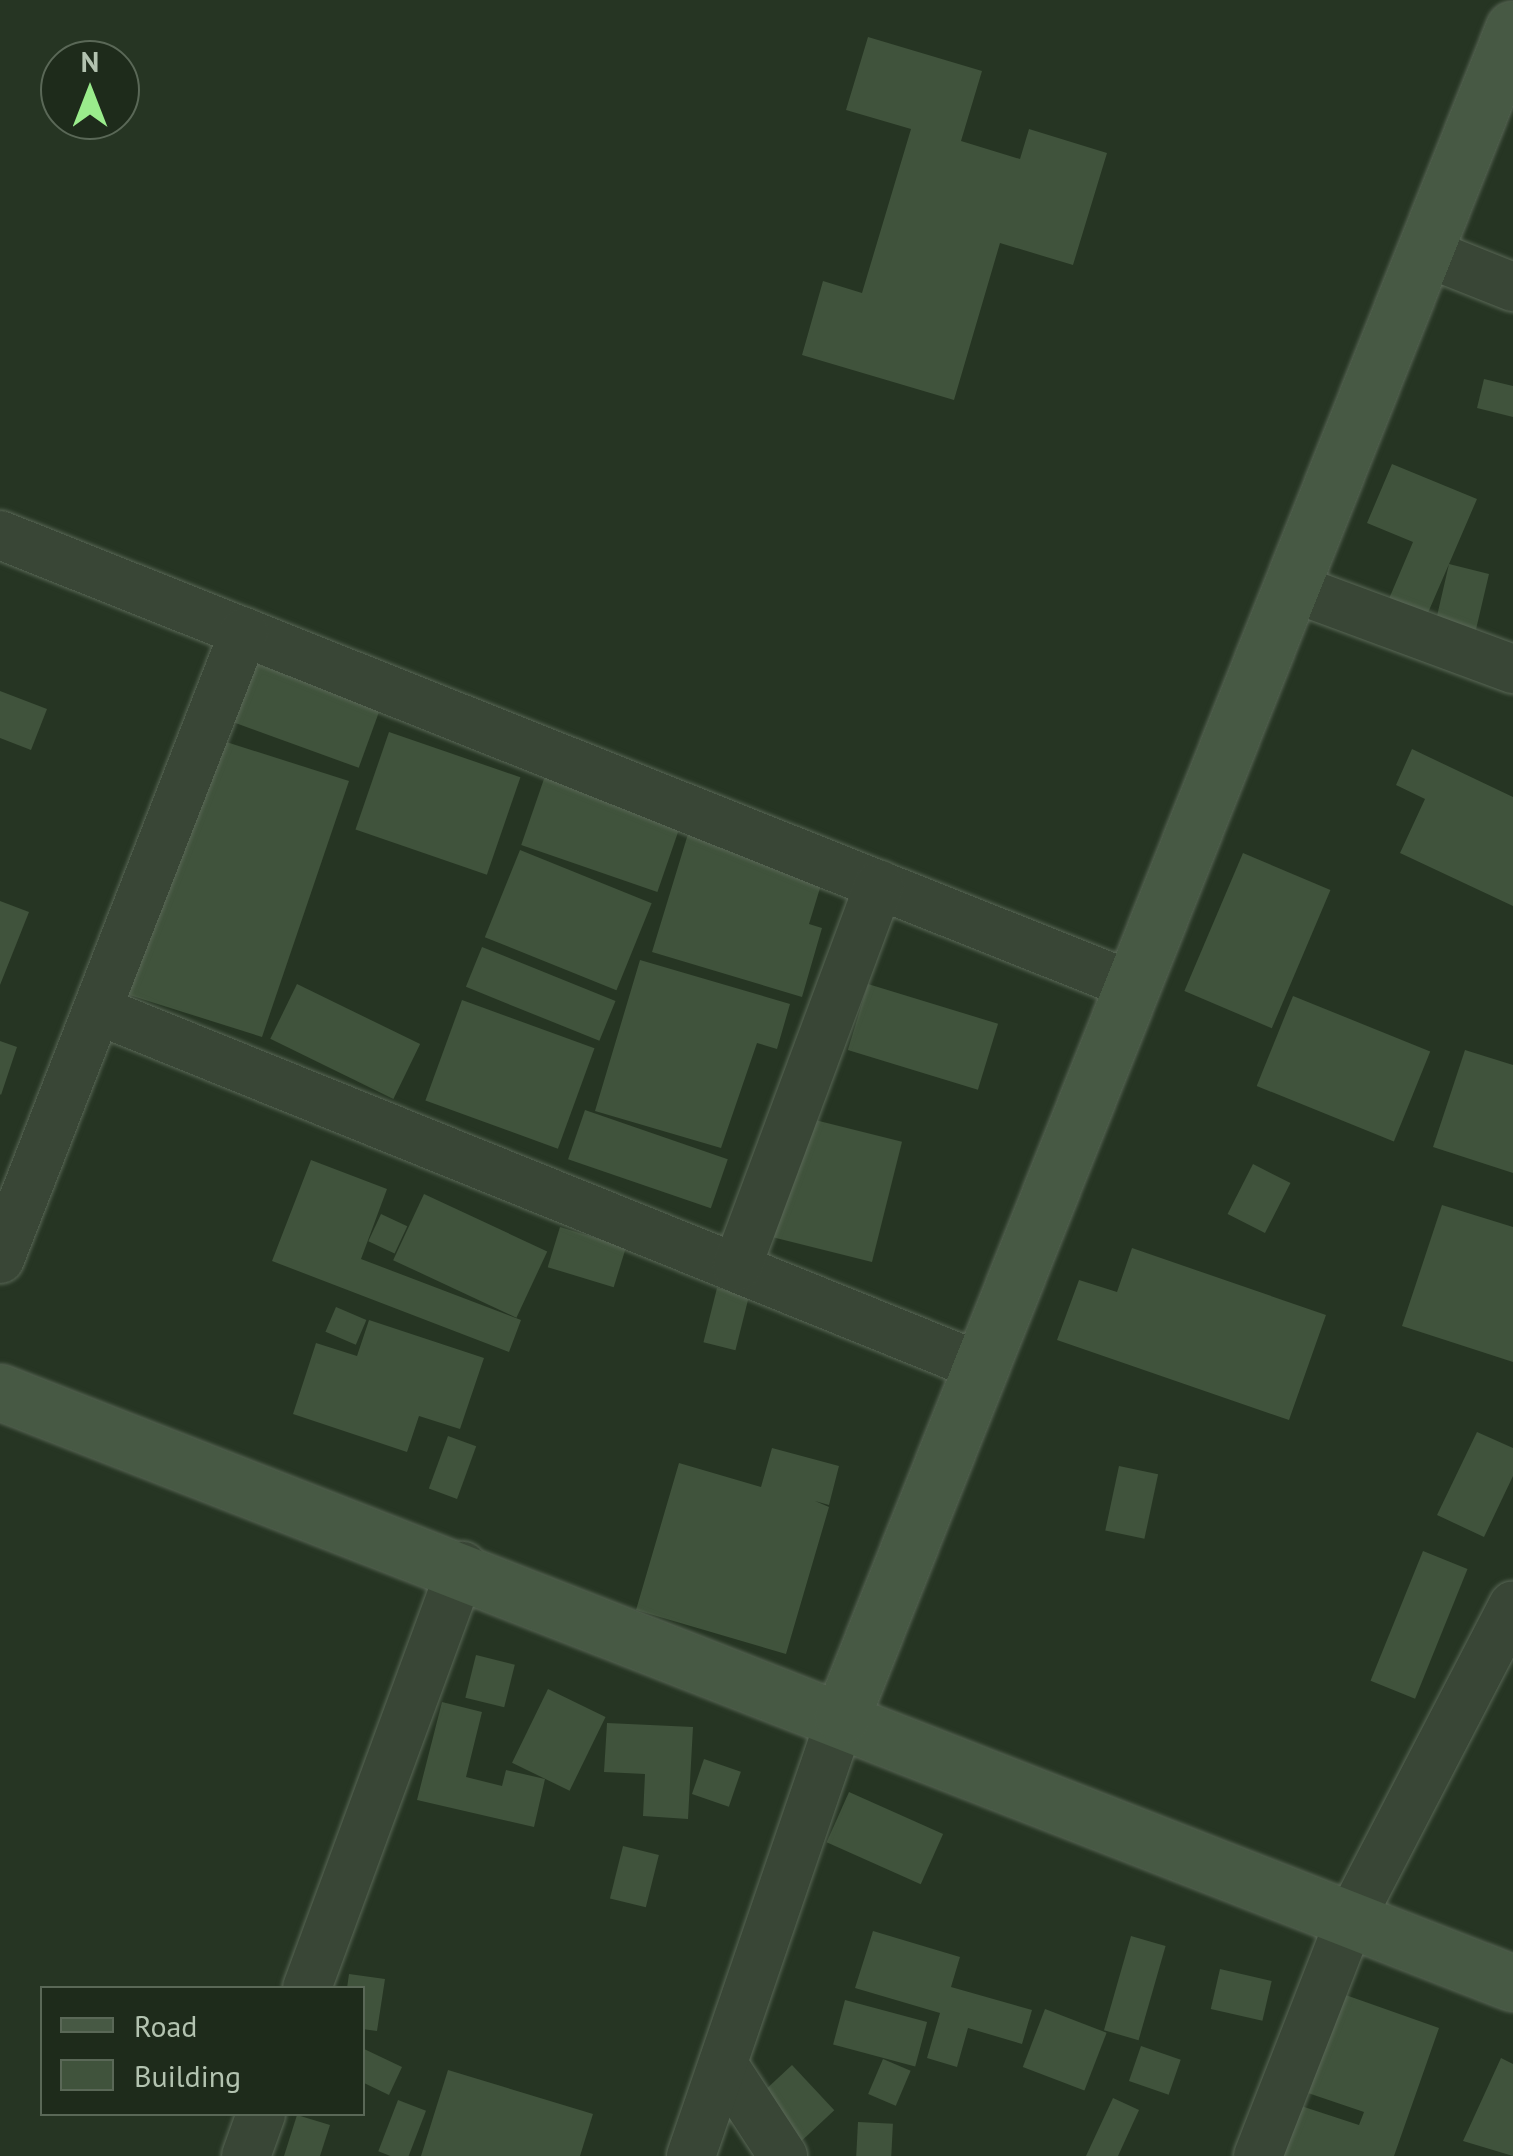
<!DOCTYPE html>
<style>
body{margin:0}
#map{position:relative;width:1513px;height:2156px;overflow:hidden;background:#263523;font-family:"PT Sans",sans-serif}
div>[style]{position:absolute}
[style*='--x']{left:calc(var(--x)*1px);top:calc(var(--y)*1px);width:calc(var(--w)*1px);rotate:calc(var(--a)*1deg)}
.building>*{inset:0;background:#40533c;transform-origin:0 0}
.roads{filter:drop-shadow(0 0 2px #596756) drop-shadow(0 0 2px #596756)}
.street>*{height:48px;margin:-24px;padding:0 24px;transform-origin:24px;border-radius:24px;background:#394636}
.secondary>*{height:55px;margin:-27.5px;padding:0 27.5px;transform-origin:27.5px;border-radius:27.5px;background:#475944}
span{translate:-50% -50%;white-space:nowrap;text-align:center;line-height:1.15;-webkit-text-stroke:10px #1e2b1b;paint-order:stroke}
.legend{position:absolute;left:40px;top:1986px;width:325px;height:130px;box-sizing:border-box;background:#1e2b1b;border:2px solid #5a6857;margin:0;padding:12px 18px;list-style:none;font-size:30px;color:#b3c3b0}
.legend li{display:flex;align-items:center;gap:20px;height:50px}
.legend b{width:50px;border:2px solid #5a6857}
.north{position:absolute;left:40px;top:40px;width:100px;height:100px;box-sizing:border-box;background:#1e2b1b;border:2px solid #5a6857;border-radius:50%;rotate:0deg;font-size:28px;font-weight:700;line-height:40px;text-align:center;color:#b3c3b0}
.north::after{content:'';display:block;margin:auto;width:35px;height:45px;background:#9aec8c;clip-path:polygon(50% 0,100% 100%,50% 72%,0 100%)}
</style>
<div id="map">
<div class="building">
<div style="clip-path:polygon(868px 37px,982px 71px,961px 141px,1020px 159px,1029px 129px,1107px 153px,1073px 265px,1000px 243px,954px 400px,802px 355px,823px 281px,862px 293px,911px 129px,846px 110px)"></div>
<div style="clip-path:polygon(1484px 379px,1513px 386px,1513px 417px,1477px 408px)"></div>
<div style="clip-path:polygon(1392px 464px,1477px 499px,1449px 564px,1489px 574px,1474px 638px,1434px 629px,1449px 564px,1421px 629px,1383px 613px,1413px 542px,1367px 523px)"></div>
<div style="left:244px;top:659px;width:145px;height:63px;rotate:20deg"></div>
<div style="clip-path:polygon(0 691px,47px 709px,31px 750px,0 738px)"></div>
<div style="left:389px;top:732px;width:139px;height:103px;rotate:19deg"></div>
<div style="clip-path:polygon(217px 739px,349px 781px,262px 1037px,104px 987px)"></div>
<div style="clip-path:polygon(1412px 749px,1513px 797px,1513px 906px,1400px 853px,1425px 799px,1396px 785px)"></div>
<div style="left:545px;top:776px;width:144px;height:73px;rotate:19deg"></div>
<div style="clip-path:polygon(688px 834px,824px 875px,809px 924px,822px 928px,802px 997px,652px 952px)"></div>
<div style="left:520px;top:850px;width:142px;height:94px;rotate:22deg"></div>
<div style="left:1243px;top:853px;width:95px;height:150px;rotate:23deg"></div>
<div style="clip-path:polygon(0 901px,29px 912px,0 985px)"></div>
<div style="left:482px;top:947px;width:144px;height:43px;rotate:22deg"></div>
<div style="clip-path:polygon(640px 960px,790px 1004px,777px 1049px,757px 1043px,721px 1148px,595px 1111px)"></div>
<div style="left:297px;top:984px;width:137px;height:61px;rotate:26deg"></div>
<div style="left:868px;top:984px;width:136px;height:69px;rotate:17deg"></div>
<div style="left:1293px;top:996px;width:148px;height:97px;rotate:22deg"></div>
<div style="left:462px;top:1000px;width:141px;height:107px;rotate:20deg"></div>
<div style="clip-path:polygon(0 1041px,17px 1047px,1px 1095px,0 1094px)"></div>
<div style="clip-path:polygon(1465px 1050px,1513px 1065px,1513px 1173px,1433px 1147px)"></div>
<div style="left:585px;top:1110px;width:151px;height:52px;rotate:19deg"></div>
<div style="left:803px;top:1117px;width:102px;height:124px;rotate:14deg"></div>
<div style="clip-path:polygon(311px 1160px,387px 1189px,361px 1259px,521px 1320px,509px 1352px,272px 1261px)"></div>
<div style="left:1253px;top:1164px;width:42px;height:56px;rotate:27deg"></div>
<div style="left:424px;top:1194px;width:136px;height:73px;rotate:25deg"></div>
<div style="clip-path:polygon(1442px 1205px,1513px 1227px,1513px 1362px,1402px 1326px)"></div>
<div style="left:381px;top:1214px;width:29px;height:30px;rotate:25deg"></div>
<div style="left:560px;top:1227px;width:69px;height:42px;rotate:17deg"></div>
<div style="clip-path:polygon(1132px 1248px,1326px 1315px,1289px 1420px,1057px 1340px,1079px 1280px,1117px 1292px)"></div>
<div style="left:717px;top:1288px;width:33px;height:56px;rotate:14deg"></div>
<div style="left:336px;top:1307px;width:33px;height:27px;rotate:23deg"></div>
<div style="clip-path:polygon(369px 1320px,484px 1358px,460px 1429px,419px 1416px,407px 1452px,293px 1414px,316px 1343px,357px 1356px)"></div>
<div style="clip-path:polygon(1477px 1432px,1513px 1448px,1513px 1476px,1484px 1537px,1437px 1515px)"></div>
<div style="left:448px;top:1436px;width:30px;height:56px;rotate:20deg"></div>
<div style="clip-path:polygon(772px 1448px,839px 1466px,829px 1505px,815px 1501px,829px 1507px,786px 1654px,636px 1610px,679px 1463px,761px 1487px)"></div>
<div style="left:1119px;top:1466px;width:40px;height:66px;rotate:12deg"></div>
<div style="left:1423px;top:1551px;width:48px;height:140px;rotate:22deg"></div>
<div style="left:476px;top:1655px;width:40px;height:44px;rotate:14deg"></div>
<div style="left:548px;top:1689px;width:64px;height:82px;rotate:26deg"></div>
<div style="clip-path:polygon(442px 1702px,482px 1712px,466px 1777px,502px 1786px,506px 1770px,545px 1779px,534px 1827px,417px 1800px)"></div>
<div style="clip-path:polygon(607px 1723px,693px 1727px,688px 1819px,643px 1816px,645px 1774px,604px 1772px)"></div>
<div style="left:704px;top:1759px;width:39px;height:37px;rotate:19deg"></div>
<div style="left:849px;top:1792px;width:103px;height:55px;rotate:24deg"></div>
<div style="left:623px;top:1846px;width:37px;height:54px;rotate:14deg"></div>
<div style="clip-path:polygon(873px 1931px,960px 1957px,951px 1987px,1032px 2010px,1022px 2044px,968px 2028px,957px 2067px,927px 2058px,940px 2013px,855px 1988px)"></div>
<div style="left:1131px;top:1936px;width:36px;height:98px;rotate:16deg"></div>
<div style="left:1220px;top:1969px;width:53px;height:41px;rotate:13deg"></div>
<div style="clip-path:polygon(349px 1974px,385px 1979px,377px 2031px,362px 2029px,362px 1988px,347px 1988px)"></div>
<div style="clip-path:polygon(1340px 1993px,1439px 2028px,1394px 2156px,1277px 2156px,1295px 2104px,1359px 2125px,1364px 2112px,1305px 2092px)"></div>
<div style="left:845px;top:2000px;width:85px;height:46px;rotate:15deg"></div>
<div style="left:1045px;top:2009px;width:66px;height:62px;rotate:21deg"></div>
<div style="left:1141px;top:2046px;width:42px;height:37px;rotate:19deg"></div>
<div style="clip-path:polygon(362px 2048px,402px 2067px,389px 2095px,362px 2082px)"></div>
<div style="clip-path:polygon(1501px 2058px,1513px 2064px,1513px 2156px,1463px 2141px)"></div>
<div style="left:883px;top:2059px;width:30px;height:38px;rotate:23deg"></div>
<div style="left:792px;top:2065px;width:62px;height:46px;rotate:47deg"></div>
<div style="clip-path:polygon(448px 2070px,593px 2114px,580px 2156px,421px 2156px)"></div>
<div style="clip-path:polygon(1113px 2098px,1139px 2110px,1118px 2156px,1086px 2156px)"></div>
<div style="left:398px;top:2100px;width:30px;height:55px;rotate:21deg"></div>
<div style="clip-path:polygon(297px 2115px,330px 2125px,320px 2156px,284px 2156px)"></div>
<div style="left:858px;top:2122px;width:35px;height:34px;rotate:3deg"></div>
</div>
<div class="roads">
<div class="street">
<div style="--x:1425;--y:252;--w:95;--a:21.7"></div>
<div style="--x:0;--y:535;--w:1219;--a:21.71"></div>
<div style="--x:1291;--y:587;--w:237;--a:20.3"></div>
<div style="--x:97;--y:1010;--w:953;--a:21.99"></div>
<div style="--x:0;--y:1259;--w:673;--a:-68.74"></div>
<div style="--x:737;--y:1267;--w:408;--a:-69.6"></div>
<div style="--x:307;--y:1988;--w:450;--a:-69.8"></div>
<div style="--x:723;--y:2064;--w:110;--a:56.9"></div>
<div style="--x:246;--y:2156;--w:45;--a:-70.3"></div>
<div style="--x:691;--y:2156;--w:465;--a:-71.1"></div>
<div style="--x:1258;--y:2156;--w:256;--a:-68.7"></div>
<div style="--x:1351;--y:1918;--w:352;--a:-62.6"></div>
</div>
<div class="secondary">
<div style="--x:0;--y:1392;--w:1624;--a:21.34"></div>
<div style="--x:842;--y:1716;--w:1816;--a:-68.31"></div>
</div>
</div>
<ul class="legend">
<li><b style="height:12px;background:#475944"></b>Road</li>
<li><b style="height:28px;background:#40533c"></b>Building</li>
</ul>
<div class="north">N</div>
</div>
